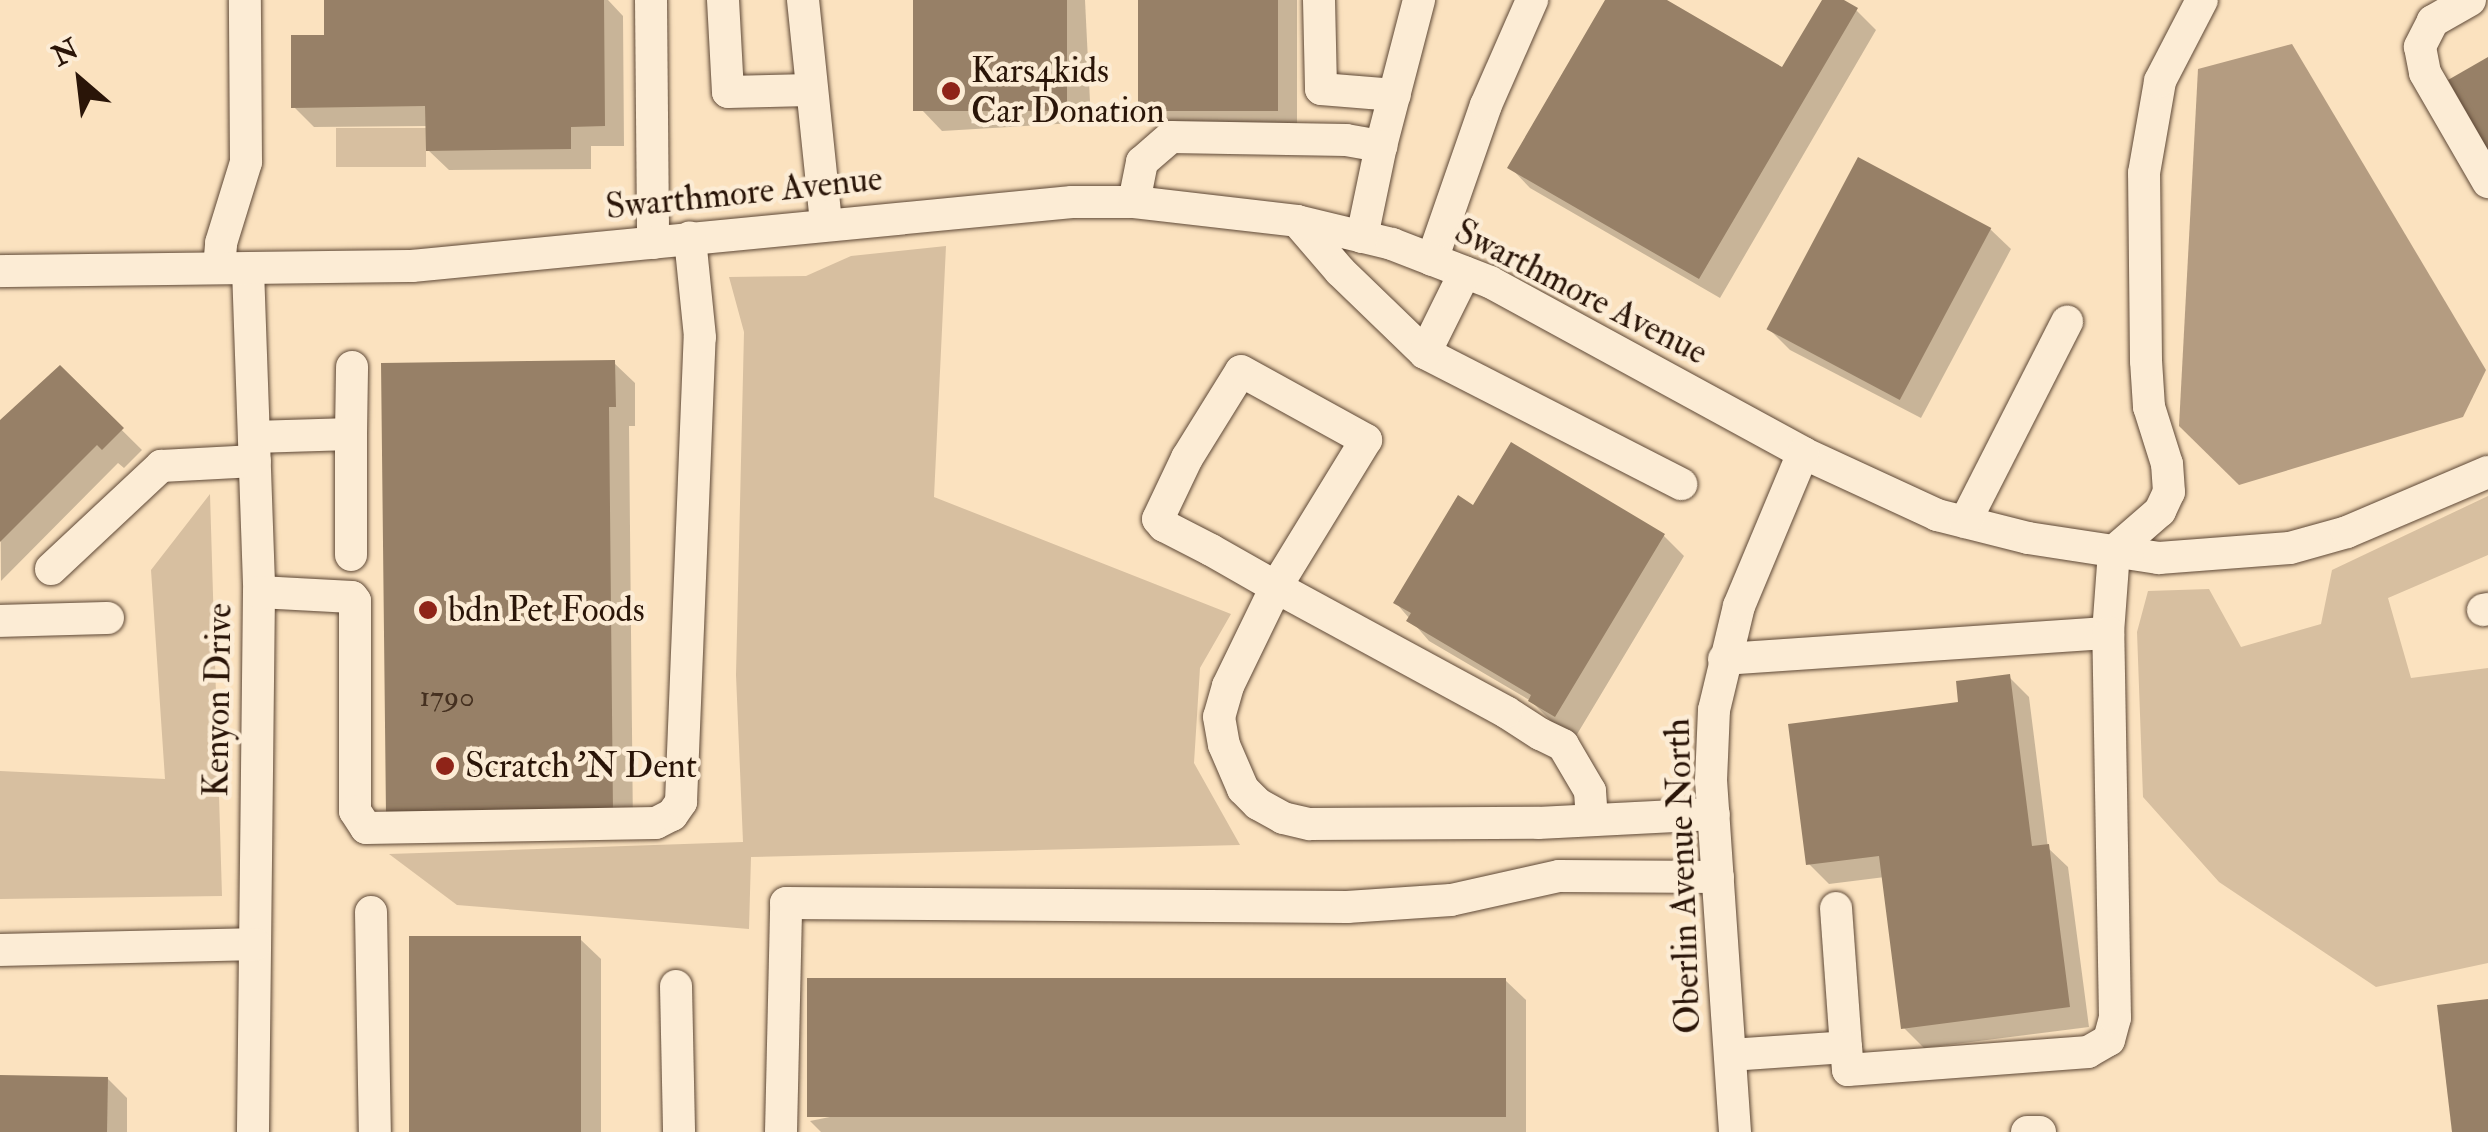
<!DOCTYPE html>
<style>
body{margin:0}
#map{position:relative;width:2488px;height:1132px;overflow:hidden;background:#fbe2bf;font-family:"IM FELL Double Pica",serif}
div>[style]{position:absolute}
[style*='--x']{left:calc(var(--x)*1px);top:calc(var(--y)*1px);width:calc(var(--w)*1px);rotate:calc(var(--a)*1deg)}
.green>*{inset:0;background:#d7bfa0;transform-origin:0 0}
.water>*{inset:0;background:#b49c81}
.shadow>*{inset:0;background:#0003}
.building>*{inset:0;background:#978067;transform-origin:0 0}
.roads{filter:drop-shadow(0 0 2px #5e4836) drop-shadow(0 0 2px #5e4836)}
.minor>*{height:32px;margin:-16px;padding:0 16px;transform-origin:16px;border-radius:16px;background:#fcecd5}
.dots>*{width:28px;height:28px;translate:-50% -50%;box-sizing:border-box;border:5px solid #fcecd5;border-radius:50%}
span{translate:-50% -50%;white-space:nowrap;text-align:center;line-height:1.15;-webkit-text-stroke:9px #fcecd5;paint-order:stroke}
.number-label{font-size:30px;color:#453020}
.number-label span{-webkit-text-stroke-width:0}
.poi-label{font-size:35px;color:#2a1508}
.left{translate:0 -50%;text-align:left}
.street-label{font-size:35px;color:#2a1508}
.north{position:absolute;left:30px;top:30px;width:100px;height:100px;-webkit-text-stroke:8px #fcecd5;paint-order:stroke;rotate:332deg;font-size:28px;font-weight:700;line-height:40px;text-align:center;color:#2a1508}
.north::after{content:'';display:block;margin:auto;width:35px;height:45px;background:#2a1508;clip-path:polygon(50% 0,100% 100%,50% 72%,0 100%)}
</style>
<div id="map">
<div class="green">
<div style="left:426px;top:128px;width:39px;height:90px;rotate:90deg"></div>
<div style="clip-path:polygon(946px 246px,934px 497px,1231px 614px,1200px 668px,1194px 763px,1240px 845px,751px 857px,749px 929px,457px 905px,389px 854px,743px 842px,736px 675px,744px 332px,729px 277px,806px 276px,851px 256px)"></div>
<div style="clip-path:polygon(210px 494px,222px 896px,0 899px,0 771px,165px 779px,151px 570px)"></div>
<div style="clip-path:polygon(2488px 496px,2488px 555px,2388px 598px,2411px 678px,2488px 668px,2488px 963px,2376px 987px,2219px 882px,2143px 797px,2137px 632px,2148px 591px,2209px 589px,2241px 647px,2321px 624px,2332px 570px)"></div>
</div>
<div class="water">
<div style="clip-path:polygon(2292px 44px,2486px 370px,2463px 417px,2239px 485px,2179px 426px,2198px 69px)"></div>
</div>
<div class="shadow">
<div style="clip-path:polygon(326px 0,608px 0,623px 16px,624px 146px,591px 146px,591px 169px,449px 170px,428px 150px,428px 126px,314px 127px,294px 107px,327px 37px)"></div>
<div style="clip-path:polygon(916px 0,1085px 0,1091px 122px,942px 131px,922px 110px)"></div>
<div style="clip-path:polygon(1140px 0,1297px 0,1297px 129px,1161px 130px,1140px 110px)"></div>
<div style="clip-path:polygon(1608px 0,1662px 0,1783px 70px,1825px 0,1839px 0,1856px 10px,1876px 30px,1720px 298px,1530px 188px,1510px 167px)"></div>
<div style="clip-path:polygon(1990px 229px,2011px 249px,1921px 418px,1790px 350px,1770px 330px)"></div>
<div style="clip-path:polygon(614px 363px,635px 383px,635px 426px,629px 426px,633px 831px,409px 834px)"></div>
<div style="clip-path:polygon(60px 369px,142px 450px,124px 468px,118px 463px,1px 581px,0 427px)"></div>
<div style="clip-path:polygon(1474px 508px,1664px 536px,1684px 556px,1576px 736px,1551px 721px,1531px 701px,1429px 641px,1396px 603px)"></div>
<div style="clip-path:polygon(2009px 677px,2029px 697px,2048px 848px,2068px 867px,2089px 1027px,1924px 1048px,1904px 1028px,1885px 877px,1829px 884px,1809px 864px,1961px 704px)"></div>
<div style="clip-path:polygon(580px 939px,601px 959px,601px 1132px,412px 1132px)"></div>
<div style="clip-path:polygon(1505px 980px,1526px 1000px,1526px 1132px,821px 1132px,810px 1121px)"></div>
<div style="clip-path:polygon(0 1078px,107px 1078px,127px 1098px,127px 1132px,0 1132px)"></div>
</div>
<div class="building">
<div style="clip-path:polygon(324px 0,604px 0,605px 126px,571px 127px,571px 149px,426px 151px,425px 106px,291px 108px,291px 35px,324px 35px)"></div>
<div style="left:913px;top:0;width:154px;height:111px"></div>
<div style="left:1138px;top:0;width:140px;height:111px"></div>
<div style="clip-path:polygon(1605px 0,1667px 0,1782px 67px,1822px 0,1844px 0,1858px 8px,1699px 279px,1507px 168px)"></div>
<div style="clip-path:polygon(2488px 57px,2488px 150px,2448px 80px)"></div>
<div style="left:1858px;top:157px;width:151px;height:195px;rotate:28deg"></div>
<div style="clip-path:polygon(615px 360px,616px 407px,609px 407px,613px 812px,386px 815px,381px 363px)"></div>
<div style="clip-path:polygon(60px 365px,124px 428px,102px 450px,97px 445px,0 542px,0 420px)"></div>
<div style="clip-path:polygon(1511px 442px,1665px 534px,1555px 717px,1528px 701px,1531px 695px,1406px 621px,1411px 613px,1393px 603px,1458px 495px,1473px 505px)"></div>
<div style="clip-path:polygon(2010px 674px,2032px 846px,2049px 844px,2070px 1007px,1901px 1029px,1879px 856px,1806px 865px,1788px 724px,1958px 702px,1956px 681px)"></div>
<div style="left:581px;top:936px;width:196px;height:172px;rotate:90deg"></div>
<div style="left:1506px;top:978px;width:139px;height:699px;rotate:90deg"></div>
<div style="clip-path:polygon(2488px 999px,2488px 1132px,2452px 1132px,2437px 1005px)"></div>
<div style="left:0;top:1075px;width:108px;height:57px;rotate:1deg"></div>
</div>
<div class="roads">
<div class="minor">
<div style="--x:651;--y:0;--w:243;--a:89.5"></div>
<div style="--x:723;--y:0;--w:92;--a:86.9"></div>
<div style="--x:728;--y:92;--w:82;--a:-1.4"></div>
<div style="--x:803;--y:0;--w:225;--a:84.1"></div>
<div style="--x:1319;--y:0;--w:89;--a:88.7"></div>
<div style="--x:1321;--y:89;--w:74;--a:4.6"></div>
<div style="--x:2470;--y:0;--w:43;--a:150.4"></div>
<div style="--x:2433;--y:21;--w:29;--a:117"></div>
<div style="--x:2420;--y:47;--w:26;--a:79"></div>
<div style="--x:2425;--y:73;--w:126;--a:60"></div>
<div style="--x:1381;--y:146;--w:151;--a:-75.4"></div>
<div style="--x:1134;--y:202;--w:41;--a:-78.7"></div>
<div style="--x:1142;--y:162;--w:38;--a:-41"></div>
<div style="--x:1171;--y:137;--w:175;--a:1"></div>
<div style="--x:1346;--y:140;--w:36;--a:10"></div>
<div style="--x:1381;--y:146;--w:93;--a:101.8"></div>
<div style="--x:1297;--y:221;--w:66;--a:49.3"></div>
<div style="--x:1340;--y:271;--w:118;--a:44"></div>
<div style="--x:1425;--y:353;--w:288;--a:27.1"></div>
<div style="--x:1432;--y:260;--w:164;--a:-70.8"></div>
<div style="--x:1486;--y:105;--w:115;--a:-66.3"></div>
<div style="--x:219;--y:268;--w:25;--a:-85"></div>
<div style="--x:221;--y:243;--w:85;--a:-72.8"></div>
<div style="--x:246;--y:162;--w:162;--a:-90.4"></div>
<div style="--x:248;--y:269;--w:323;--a:88"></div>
<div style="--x:259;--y:592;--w:540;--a:90.64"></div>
<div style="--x:0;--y:271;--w:412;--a:-0.7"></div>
<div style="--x:412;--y:266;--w:663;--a:-5.54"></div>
<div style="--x:1072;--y:202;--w:62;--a:0"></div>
<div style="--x:1134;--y:202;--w:164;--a:6.6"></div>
<div style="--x:1297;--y:221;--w:98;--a:13.6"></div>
<div style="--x:1392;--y:244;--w:105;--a:21.2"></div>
<div style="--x:1490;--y:282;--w:357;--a:28.6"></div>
<div style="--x:1803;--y:453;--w:148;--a:24.8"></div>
<div style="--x:1937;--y:515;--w:94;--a:14.2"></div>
<div style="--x:2028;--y:538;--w:133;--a:8.7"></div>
<div style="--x:2159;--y:558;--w:131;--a:-4.4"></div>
<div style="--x:2290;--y:548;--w:59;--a:-15.7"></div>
<div style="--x:2347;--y:532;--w:153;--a:-23.1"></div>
<div style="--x:1425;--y:353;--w:90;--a:-63.7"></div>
<div style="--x:351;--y:434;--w:67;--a:-89.1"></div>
<div style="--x:254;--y:437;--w:97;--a:-1.8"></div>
<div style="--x:351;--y:434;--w:121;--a:90"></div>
<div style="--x:1965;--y:522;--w:225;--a:-63"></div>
<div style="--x:51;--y:569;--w:151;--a:-43.1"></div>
<div style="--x:161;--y:466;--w:94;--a:-3"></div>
<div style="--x:259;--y:592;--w:93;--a:3.1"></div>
<div style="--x:352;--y:597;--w:5;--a:53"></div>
<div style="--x:355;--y:601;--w:210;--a:90"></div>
<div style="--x:355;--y:811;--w:20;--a:57"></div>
<div style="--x:366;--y:828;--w:290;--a:-1"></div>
<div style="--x:656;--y:823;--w:18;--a:-27"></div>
<div style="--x:672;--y:815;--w:16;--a:-55"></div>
<div style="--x:681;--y:802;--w:465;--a:-87.7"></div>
<div style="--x:700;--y:337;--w:100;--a:-95.8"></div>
<div style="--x:2483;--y:610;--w:5;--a:-11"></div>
<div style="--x:0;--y:621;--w:108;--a:-1.6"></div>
<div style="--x:1724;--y:659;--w:385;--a:-3.9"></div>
<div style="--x:2108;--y:633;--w:82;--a:-85.8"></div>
<div style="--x:2114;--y:551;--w:61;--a:-41"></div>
<div style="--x:2160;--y:511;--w:21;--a:-65"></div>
<div style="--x:2169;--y:492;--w:28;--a:-94"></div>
<div style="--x:2167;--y:464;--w:60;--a:-107.5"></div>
<div style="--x:2149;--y:407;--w:46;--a:-93.7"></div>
<div style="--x:2146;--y:361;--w:188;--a:-90.6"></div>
<div style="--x:2144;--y:173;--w:93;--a:-80.1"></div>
<div style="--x:2160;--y:81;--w:91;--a:-62.6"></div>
<div style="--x:1592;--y:820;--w:29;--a:-94"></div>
<div style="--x:1590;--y:791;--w:53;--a:-120.4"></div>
<div style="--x:1563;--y:745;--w:25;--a:-154"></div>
<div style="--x:1540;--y:734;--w:40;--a:-147.1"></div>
<div style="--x:1506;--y:712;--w:262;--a:-151.5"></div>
<div style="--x:1276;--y:587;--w:75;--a:-150.4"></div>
<div style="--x:1211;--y:550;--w:53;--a:-152.9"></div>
<div style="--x:1164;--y:526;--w:9;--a:-131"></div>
<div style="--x:1158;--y:519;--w:68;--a:-64.6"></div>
<div style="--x:1187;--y:458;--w:102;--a:-58.2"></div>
<div style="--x:1241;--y:371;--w:143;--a:28.9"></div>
<div style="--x:1366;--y:440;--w:172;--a:121.5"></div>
<div style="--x:1276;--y:587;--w:110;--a:115.9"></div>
<div style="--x:1228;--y:686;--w:32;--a:106"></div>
<div style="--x:1219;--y:717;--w:28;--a:80"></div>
<div style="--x:1224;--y:745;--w:48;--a:66.6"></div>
<div style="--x:1243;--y:789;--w:21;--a:45"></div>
<div style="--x:1258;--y:804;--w:29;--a:29"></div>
<div style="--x:1283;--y:818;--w:28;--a:13"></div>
<div style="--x:1310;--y:824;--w:228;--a:-0.3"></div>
<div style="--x:1538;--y:823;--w:176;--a:-2.9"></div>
<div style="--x:1836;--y:908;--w:139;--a:85.9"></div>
<div style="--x:371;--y:912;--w:220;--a:89"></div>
<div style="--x:0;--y:950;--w:255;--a:-1.3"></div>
<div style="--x:676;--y:986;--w:146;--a:88.8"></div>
<div style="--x:1730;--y:1055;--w:116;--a:-3.9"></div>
<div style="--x:1846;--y:1047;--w:23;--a:85"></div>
<div style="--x:1848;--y:1070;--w:241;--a:-4.3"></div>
<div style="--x:2088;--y:1052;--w:24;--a:-30"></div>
<div style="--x:2109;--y:1040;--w:23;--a:-75"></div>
<div style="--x:2115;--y:1018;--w:385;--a:-91"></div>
<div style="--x:781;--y:1132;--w:229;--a:-88.7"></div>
<div style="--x:786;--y:903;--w:561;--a:0.41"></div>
<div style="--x:1347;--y:907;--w:104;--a:-3.9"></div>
<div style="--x:1451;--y:900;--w:111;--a:-12.5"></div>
<div style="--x:1559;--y:876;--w:159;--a:0.4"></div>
<div style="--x:1735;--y:1132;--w:352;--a:-93.9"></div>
<div style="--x:1711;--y:781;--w:71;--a:-87.6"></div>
<div style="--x:1714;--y:710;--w:107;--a:-76.5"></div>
<div style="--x:1739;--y:606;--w:166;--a:-67.3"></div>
<div style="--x:2027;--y:1132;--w:13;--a:0"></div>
</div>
</div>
<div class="dots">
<div style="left:951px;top:91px;background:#8f2418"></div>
<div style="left:428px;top:610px;background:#8f2418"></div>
<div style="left:445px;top:766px;background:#8f2418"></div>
</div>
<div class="number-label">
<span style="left:447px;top:697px">1790</span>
</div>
<div class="poi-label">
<span class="left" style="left:971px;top:91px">Kars4kids<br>Car Donation</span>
<span class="left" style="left:448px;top:610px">bdn Pet Foods</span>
<span class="left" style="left:465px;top:766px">Scratch 'N Dent</span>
</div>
<div class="street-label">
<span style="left:744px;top:193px;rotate:-6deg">Swarthmore Avenue</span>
<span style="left:1581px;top:292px;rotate:27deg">Swarthmore Avenue</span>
<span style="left:218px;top:700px;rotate:-89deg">Kenyon Drive</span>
<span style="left:1683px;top:876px;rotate:-92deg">Oberlin Avenue North</span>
</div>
<div class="north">N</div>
</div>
